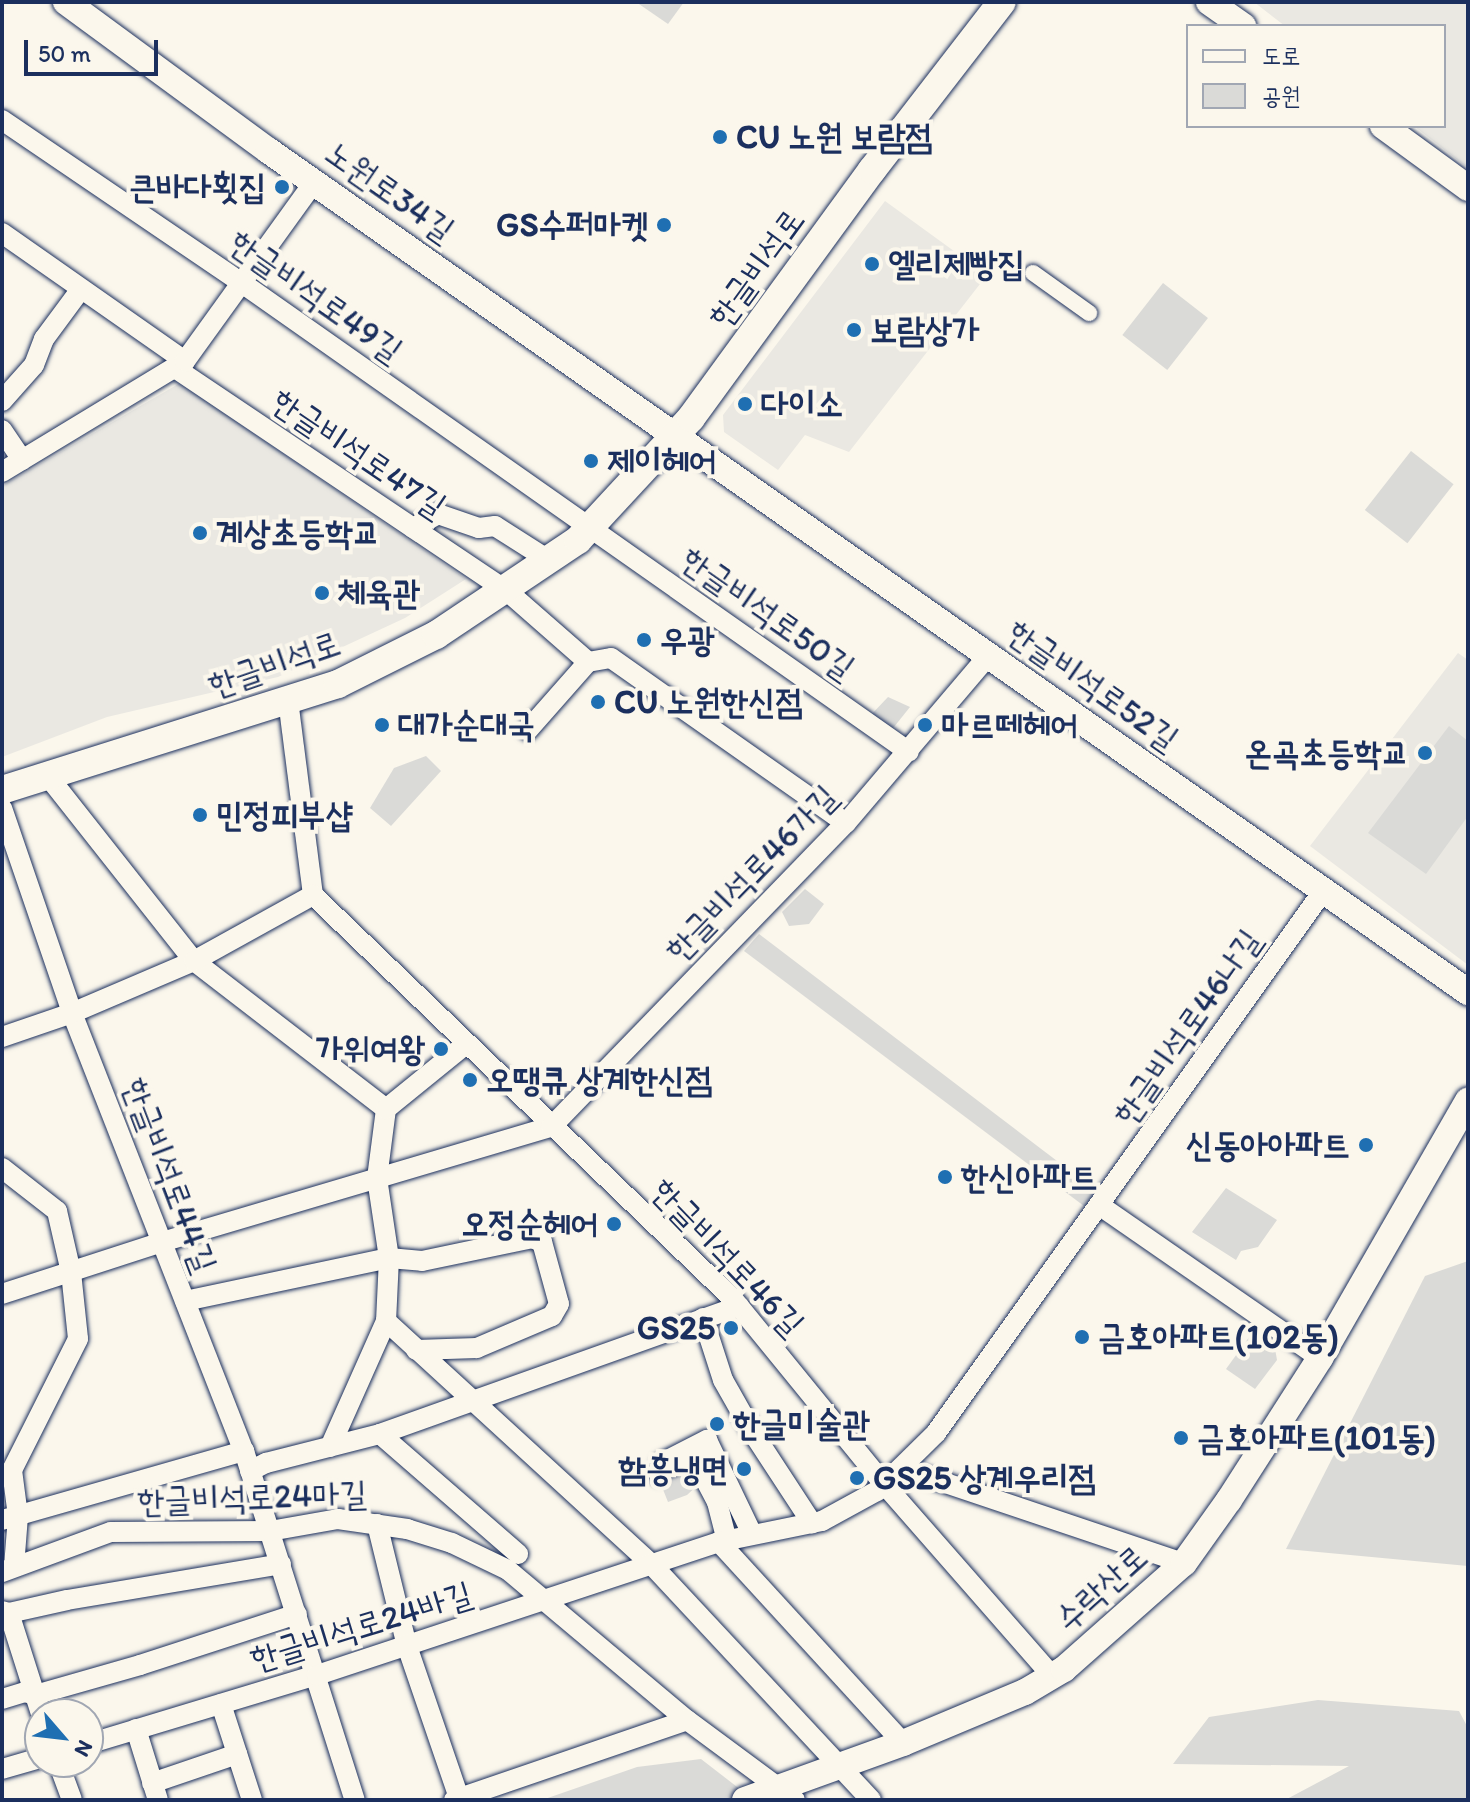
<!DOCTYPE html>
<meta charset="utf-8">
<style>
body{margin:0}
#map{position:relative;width:1470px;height:1802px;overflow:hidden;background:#fbf7ec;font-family:Itim,"Poor Story",sans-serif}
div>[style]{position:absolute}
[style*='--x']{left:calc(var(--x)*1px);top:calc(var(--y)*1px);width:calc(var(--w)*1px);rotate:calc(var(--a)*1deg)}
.built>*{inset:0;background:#eae8e2}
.green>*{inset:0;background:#dadad7;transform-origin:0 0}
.roads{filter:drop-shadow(0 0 2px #1b2f5e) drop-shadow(0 0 2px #1b2f5e)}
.pedestrian>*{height:16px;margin:-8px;padding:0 8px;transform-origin:8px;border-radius:8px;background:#fbf7ec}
.minor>*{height:20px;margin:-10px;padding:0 10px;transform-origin:10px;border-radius:10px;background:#fbf7ec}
.tertiary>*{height:26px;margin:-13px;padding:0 13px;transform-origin:13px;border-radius:13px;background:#fbf7ec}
.secondary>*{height:28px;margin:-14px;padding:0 14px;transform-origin:14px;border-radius:14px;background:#fbf7ec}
.dots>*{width:22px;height:22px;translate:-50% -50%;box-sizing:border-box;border:4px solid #fbf7ec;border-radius:50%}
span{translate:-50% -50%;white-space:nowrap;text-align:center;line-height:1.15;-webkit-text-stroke:8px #fbf7ec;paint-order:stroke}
.poi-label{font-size:34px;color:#1b2f5e;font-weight:700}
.left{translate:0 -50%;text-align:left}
.right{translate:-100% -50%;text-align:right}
.street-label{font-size:34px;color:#1b2f5e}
.frame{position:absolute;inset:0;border:4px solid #1b2f5e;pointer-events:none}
.legend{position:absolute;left:1186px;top:24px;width:260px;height:104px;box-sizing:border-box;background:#fbf7ec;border:2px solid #a1a7b3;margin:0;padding:10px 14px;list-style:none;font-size:24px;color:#1b2f5e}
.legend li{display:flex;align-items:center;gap:16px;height:40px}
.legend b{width:40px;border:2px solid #a1a7b3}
.north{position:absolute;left:24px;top:1698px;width:80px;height:80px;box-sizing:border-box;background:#fbf7ec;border:2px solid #a1a7b3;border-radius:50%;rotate:118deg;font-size:22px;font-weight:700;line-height:32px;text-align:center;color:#1b2f5e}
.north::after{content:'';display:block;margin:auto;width:28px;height:36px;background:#1f6fb2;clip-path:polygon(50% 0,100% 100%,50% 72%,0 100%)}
.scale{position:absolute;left:24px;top:40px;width:134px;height:36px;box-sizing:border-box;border:4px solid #1b2f5e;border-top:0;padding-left:10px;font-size:24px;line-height:28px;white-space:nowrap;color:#1b2f5e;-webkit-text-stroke:6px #fbf7ec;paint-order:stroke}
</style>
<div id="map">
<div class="built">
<div style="clip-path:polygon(1254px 2px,1468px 2px,1468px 168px,1414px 126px,1444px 126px,1444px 26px,1285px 26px)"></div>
<div style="clip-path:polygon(885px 201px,987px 275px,849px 452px,805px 435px,778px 470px,724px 432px,723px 415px)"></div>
<div style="clip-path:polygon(180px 383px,466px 579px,405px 618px,278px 677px,107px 717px,2px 757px,2px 486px)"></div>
<div style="clip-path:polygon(1458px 653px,1468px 660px,1468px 965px,1310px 846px)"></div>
</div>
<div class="green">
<div style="clip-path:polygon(636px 2px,684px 2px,668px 24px)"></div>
<div style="left:1163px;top:283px;width:57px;height:66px;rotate:38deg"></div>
<div style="left:1411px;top:451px;width:54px;height:75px;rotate:38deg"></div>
<div style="clip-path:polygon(888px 697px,910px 707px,890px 732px,870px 716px)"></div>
<div style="clip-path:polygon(1449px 726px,1468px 741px,1468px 816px,1426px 874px,1368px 833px)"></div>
<div style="clip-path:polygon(426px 756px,441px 771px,391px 826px,370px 808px,394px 768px)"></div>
<div style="clip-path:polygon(805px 889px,824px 904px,809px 924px,789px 926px,782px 912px)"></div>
<div style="clip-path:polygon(759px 934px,1103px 1196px,1092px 1212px,744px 951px)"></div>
<div style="clip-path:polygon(1226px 1188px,1277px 1220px,1258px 1247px,1241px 1251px,1236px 1260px,1192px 1232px)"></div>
<div style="clip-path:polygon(1468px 1261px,1468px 1566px,1286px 1549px,1425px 1276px)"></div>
<div style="clip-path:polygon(1255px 1329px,1274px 1343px,1277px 1360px,1255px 1389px,1226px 1369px)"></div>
<div style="clip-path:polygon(688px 1468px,698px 1485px,687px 1495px,668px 1502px,660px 1482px)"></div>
<div style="clip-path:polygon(1318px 1700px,1459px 1711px,1468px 1728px,1468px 1800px,1285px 1800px,1349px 1766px,1173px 1764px,1209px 1717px)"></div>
<div style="clip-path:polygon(701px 1759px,754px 1800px,542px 1800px,637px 1767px)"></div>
</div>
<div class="roads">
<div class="pedestrian">
<div style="--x:1033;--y:273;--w:69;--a:35.5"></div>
</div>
<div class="minor">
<div style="--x:2;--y:120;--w:290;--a:34.2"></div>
<div style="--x:242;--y:283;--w:815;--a:35.11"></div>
<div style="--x:2;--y:233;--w:223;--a:35"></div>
<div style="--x:175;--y:368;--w:400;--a:33.9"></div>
<div style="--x:507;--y:591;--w:108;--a:41.2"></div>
<div style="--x:588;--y:662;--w:23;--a:-10"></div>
<div style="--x:611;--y:658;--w:287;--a:35.1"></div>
<div style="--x:2;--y:401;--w:48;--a:-48.4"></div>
<div style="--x:34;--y:365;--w:28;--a:-69"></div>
<div style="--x:44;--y:339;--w:62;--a:-53.5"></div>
<div style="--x:2;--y:430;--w:36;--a:56"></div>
<div style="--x:2;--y:472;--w:214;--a:-31.2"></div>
<div style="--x:185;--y:361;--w:221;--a:-54.2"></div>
<div style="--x:413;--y:528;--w:29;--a:-29"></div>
<div style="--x:438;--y:514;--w:43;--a:18.9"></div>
<div style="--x:479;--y:528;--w:16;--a:-7"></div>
<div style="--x:495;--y:526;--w:65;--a:32.5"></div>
<div style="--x:288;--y:700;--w:197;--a:82.7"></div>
<div style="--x:313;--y:895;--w:583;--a:43.89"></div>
<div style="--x:733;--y:1299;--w:239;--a:50.8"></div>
<div style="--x:884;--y:1484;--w:255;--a:48.8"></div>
<div style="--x:528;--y:730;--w:91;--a:-48.6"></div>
<div style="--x:47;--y:775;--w:237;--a:51.7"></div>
<div style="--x:194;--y:961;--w:242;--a:37.6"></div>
<div style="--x:386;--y:1109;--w:70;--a:97.4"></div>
<div style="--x:377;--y:1178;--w:81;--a:81.5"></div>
<div style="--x:389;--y:1258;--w:63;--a:92.7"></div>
<div style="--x:386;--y:1321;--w:361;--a:42.5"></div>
<div style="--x:652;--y:1565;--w:321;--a:47"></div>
<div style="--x:2;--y:808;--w:217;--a:71.1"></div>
<div style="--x:72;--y:1013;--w:471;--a:68.6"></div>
<div style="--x:244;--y:1451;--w:366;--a:72.4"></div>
<div style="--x:2;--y:1037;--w:74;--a:-18.9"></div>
<div style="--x:72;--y:1013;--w:133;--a:-23.1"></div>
<div style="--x:194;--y:961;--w:136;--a:-29"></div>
<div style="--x:386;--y:1109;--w:103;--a:-39.1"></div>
<div style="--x:2;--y:1168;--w:70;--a:38"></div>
<div style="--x:57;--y:1211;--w:63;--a:77.1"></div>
<div style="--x:71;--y:1272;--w:67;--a:84"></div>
<div style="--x:78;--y:1339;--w:147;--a:116.7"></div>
<div style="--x:12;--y:1470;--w:46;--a:82.6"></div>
<div style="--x:18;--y:1516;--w:51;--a:94.5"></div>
<div style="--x:1099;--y:1205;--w:269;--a:34.7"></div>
<div style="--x:2;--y:1294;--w:168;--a:-18"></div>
<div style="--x:162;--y:1242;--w:406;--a:-16.5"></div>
<div style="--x:551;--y:1127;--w:424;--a:-45.9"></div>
<div style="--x:846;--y:823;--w:221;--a:-49.6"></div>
<div style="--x:185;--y:1301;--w:208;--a:-11.9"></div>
<div style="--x:389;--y:1258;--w:33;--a:5"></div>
<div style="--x:422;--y:1261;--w:112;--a:-11.8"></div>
<div style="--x:532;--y:1238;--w:11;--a:22"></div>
<div style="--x:542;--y:1242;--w:64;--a:74.7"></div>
<div style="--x:559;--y:1304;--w:14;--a:120"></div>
<div style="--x:552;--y:1316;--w:82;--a:156.9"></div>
<div style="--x:477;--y:1348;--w:61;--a:178.1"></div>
<div style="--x:703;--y:1318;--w:65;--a:72.1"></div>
<div style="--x:723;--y:1380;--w:61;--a:60.5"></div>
<div style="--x:753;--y:1433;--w:108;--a:56.8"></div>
<div style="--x:380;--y:1434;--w:183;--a:41"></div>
<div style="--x:330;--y:1447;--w:138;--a:-66"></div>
<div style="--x:672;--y:1466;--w:11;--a:-34"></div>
<div style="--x:681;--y:1460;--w:13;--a:-9"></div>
<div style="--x:694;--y:1458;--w:50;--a:62.4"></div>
<div style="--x:717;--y:1502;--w:40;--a:75.6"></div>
<div style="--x:901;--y:1468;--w:299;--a:18.6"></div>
<div style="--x:250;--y:1471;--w:18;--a:-27"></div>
<div style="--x:266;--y:1463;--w:118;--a:-14.3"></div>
<div style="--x:380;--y:1434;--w:381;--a:-19.6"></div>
<div style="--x:659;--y:1475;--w:12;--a:-76"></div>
<div style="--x:662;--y:1463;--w:51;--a:-27.1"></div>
<div style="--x:707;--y:1440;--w:104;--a:64.4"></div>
<div style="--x:2;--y:1520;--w:252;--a:-15.9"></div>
<div style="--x:377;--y:1524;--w:126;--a:76.2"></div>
<div style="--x:407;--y:1646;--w:161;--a:71.1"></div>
<div style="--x:719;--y:1542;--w:273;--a:47.5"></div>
<div style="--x:2;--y:1572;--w:116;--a:-20.2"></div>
<div style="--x:111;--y:1532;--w:159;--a:-0.4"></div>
<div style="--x:270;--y:1531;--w:69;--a:-10"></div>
<div style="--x:338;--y:1519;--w:70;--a:8.2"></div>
<div style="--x:407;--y:1529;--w:47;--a:17.3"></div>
<div style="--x:452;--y:1543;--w:62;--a:25.7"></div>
<div style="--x:508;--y:1570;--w:234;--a:40"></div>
<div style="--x:687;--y:1720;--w:134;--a:36.5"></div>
<div style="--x:2;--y:1611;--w:7;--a:16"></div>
<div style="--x:9;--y:1613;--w:59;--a:-12.6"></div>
<div style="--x:67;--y:1600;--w:217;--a:-9.5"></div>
<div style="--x:9;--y:1613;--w:106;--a:72.4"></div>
<div style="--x:2;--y:1699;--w:24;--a:-17"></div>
<div style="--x:25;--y:1692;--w:10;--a:17"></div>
<div style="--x:35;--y:1695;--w:109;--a:-15.9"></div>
<div style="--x:140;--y:1665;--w:165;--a:-18"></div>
<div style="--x:221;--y:1704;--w:101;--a:72.1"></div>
<div style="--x:136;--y:1729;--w:74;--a:72.8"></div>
<div style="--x:88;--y:1744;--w:239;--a:-16.8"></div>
<div style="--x:317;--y:1675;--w:423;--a:-18.3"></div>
<div style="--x:719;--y:1542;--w:105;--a:-11.5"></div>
<div style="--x:822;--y:1521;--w:63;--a:-28.6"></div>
<div style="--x:877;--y:1491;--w:83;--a:-44.5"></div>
<div style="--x:936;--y:1433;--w:666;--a:-54.47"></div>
<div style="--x:58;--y:1762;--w:40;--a:69.8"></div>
<div style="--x:2;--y:1769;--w:40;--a:-16"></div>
<div style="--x:152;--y:1783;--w:90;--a:-18.8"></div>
<div style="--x:454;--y:1800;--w:246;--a:-18.9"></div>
</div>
<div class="tertiary">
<div style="--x:66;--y:2;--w:252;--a:36.3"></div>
<div style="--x:269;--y:151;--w:1465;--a:35.05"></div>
<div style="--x:1209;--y:2;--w:42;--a:35.2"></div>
<div style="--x:1383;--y:126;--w:105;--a:36.1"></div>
<div style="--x:745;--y:1800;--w:168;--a:-19.8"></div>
<div style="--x:903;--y:1743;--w:132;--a:-22.7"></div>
<div style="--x:1025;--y:1692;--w:45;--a:-30.5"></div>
<div style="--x:1064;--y:1669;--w:160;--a:-41.5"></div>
<div style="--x:1184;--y:1563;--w:77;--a:-54.5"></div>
<div style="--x:1229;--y:1500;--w:169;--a:-57.3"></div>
<div style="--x:1320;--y:1358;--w:297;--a:-60.1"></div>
</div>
<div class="secondary">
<div style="--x:2;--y:790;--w:352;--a:-17.5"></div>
<div style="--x:338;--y:684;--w:110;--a:-26.6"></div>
<div style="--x:436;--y:635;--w:171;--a:-33.8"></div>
<div style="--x:578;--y:540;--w:166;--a:-47.2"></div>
<div style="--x:691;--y:418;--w:307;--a:-53.9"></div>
<div style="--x:872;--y:170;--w:212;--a:-52.3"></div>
</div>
</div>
<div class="dots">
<div style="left:720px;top:137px;background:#1f6fb2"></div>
<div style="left:282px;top:187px;background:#1f6fb2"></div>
<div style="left:664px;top:225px;background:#1f6fb2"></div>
<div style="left:872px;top:264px;background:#1f6fb2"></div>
<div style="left:854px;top:330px;background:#1f6fb2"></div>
<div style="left:745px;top:404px;background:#1f6fb2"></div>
<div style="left:591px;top:461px;background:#1f6fb2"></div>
<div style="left:200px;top:533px;background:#1f6fb2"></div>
<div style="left:322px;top:593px;background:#1f6fb2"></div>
<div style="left:644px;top:640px;background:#1f6fb2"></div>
<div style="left:598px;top:702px;background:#1f6fb2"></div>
<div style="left:382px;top:725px;background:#1f6fb2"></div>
<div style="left:925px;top:725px;background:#1f6fb2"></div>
<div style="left:1425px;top:753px;background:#1f6fb2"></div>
<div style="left:200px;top:815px;background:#1f6fb2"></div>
<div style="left:441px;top:1049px;background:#1f6fb2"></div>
<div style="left:470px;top:1080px;background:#1f6fb2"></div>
<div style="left:1366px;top:1145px;background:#1f6fb2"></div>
<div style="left:945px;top:1177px;background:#1f6fb2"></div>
<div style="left:614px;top:1224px;background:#1f6fb2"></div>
<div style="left:731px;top:1328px;background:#1f6fb2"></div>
<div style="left:1082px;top:1337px;background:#1f6fb2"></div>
<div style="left:717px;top:1424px;background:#1f6fb2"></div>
<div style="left:1181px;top:1438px;background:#1f6fb2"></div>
<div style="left:744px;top:1469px;background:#1f6fb2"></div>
<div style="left:857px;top:1478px;background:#1f6fb2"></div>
</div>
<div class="poi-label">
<span class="left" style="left:736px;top:137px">CU 노원 보람점</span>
<span class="right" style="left:266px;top:187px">큰바다횟집</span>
<span class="right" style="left:648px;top:225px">GS수퍼마켓</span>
<span class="left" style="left:888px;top:264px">엘리제빵집</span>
<span class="left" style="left:870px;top:330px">보람상가</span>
<span class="left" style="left:761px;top:404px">다이소</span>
<span class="left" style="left:607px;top:461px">제이헤어</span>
<span class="left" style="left:216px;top:533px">계상초등학교</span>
<span class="left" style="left:338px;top:593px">체육관</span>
<span class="left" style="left:660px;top:640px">우광</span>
<span class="left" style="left:614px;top:702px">CU 노원한신점</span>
<span class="left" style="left:398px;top:725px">대가순대국</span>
<span class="left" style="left:941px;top:725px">마르떼헤어</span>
<span class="right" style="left:1409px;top:753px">온곡초등학교</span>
<span class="left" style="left:216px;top:815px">민정피부샵</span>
<span class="right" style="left:425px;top:1049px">가위여왕</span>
<span class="left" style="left:486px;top:1080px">오땡큐 상계한신점</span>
<span class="right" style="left:1350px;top:1145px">신동아아파트</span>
<span class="left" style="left:961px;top:1177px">한신아파트</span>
<span class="right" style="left:598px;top:1224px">오정순헤어</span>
<span class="right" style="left:715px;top:1328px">GS25</span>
<span class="left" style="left:1098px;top:1337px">금호아파트(102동)</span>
<span class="left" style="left:733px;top:1424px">한글미술관</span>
<span class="left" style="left:1197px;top:1438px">금호아파트(101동)</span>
<span class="right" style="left:728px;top:1469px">함흥냉면</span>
<span class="left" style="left:873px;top:1478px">GS25 상계우리점</span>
</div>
<div class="street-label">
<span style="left:390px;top:191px;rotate:35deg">노원로34길</span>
<span style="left:756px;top:268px;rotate:-54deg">한글비석로</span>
<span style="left:316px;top:296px;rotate:35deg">한글비석로49길</span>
<span style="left:359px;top:453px;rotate:34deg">한글비석로47길</span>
<span style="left:768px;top:613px;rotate:35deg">한글비석로50길</span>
<span style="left:274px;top:664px;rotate:-19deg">한글비석로</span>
<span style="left:1093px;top:685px;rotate:35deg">한글비석로52길</span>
<span style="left:751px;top:873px;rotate:-46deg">한글비석로46가길</span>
<span style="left:1187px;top:1027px;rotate:-55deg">한글비석로46나길</span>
<span style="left:170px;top:1175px;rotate:69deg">한글비석로44길</span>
<span style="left:728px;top:1257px;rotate:46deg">한글비석로46길</span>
<span style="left:252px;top:1497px;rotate:-2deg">한글비석로24마길</span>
<span style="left:1101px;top:1588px;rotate:-42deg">수락산로</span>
<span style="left:361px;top:1626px;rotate:-17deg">한글비석로24바길</span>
</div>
<div class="frame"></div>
<ul class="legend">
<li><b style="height:10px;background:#fbf7ec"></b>도로</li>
<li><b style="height:22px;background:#dadad7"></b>공원</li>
</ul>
<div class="north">N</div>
<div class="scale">50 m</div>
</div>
